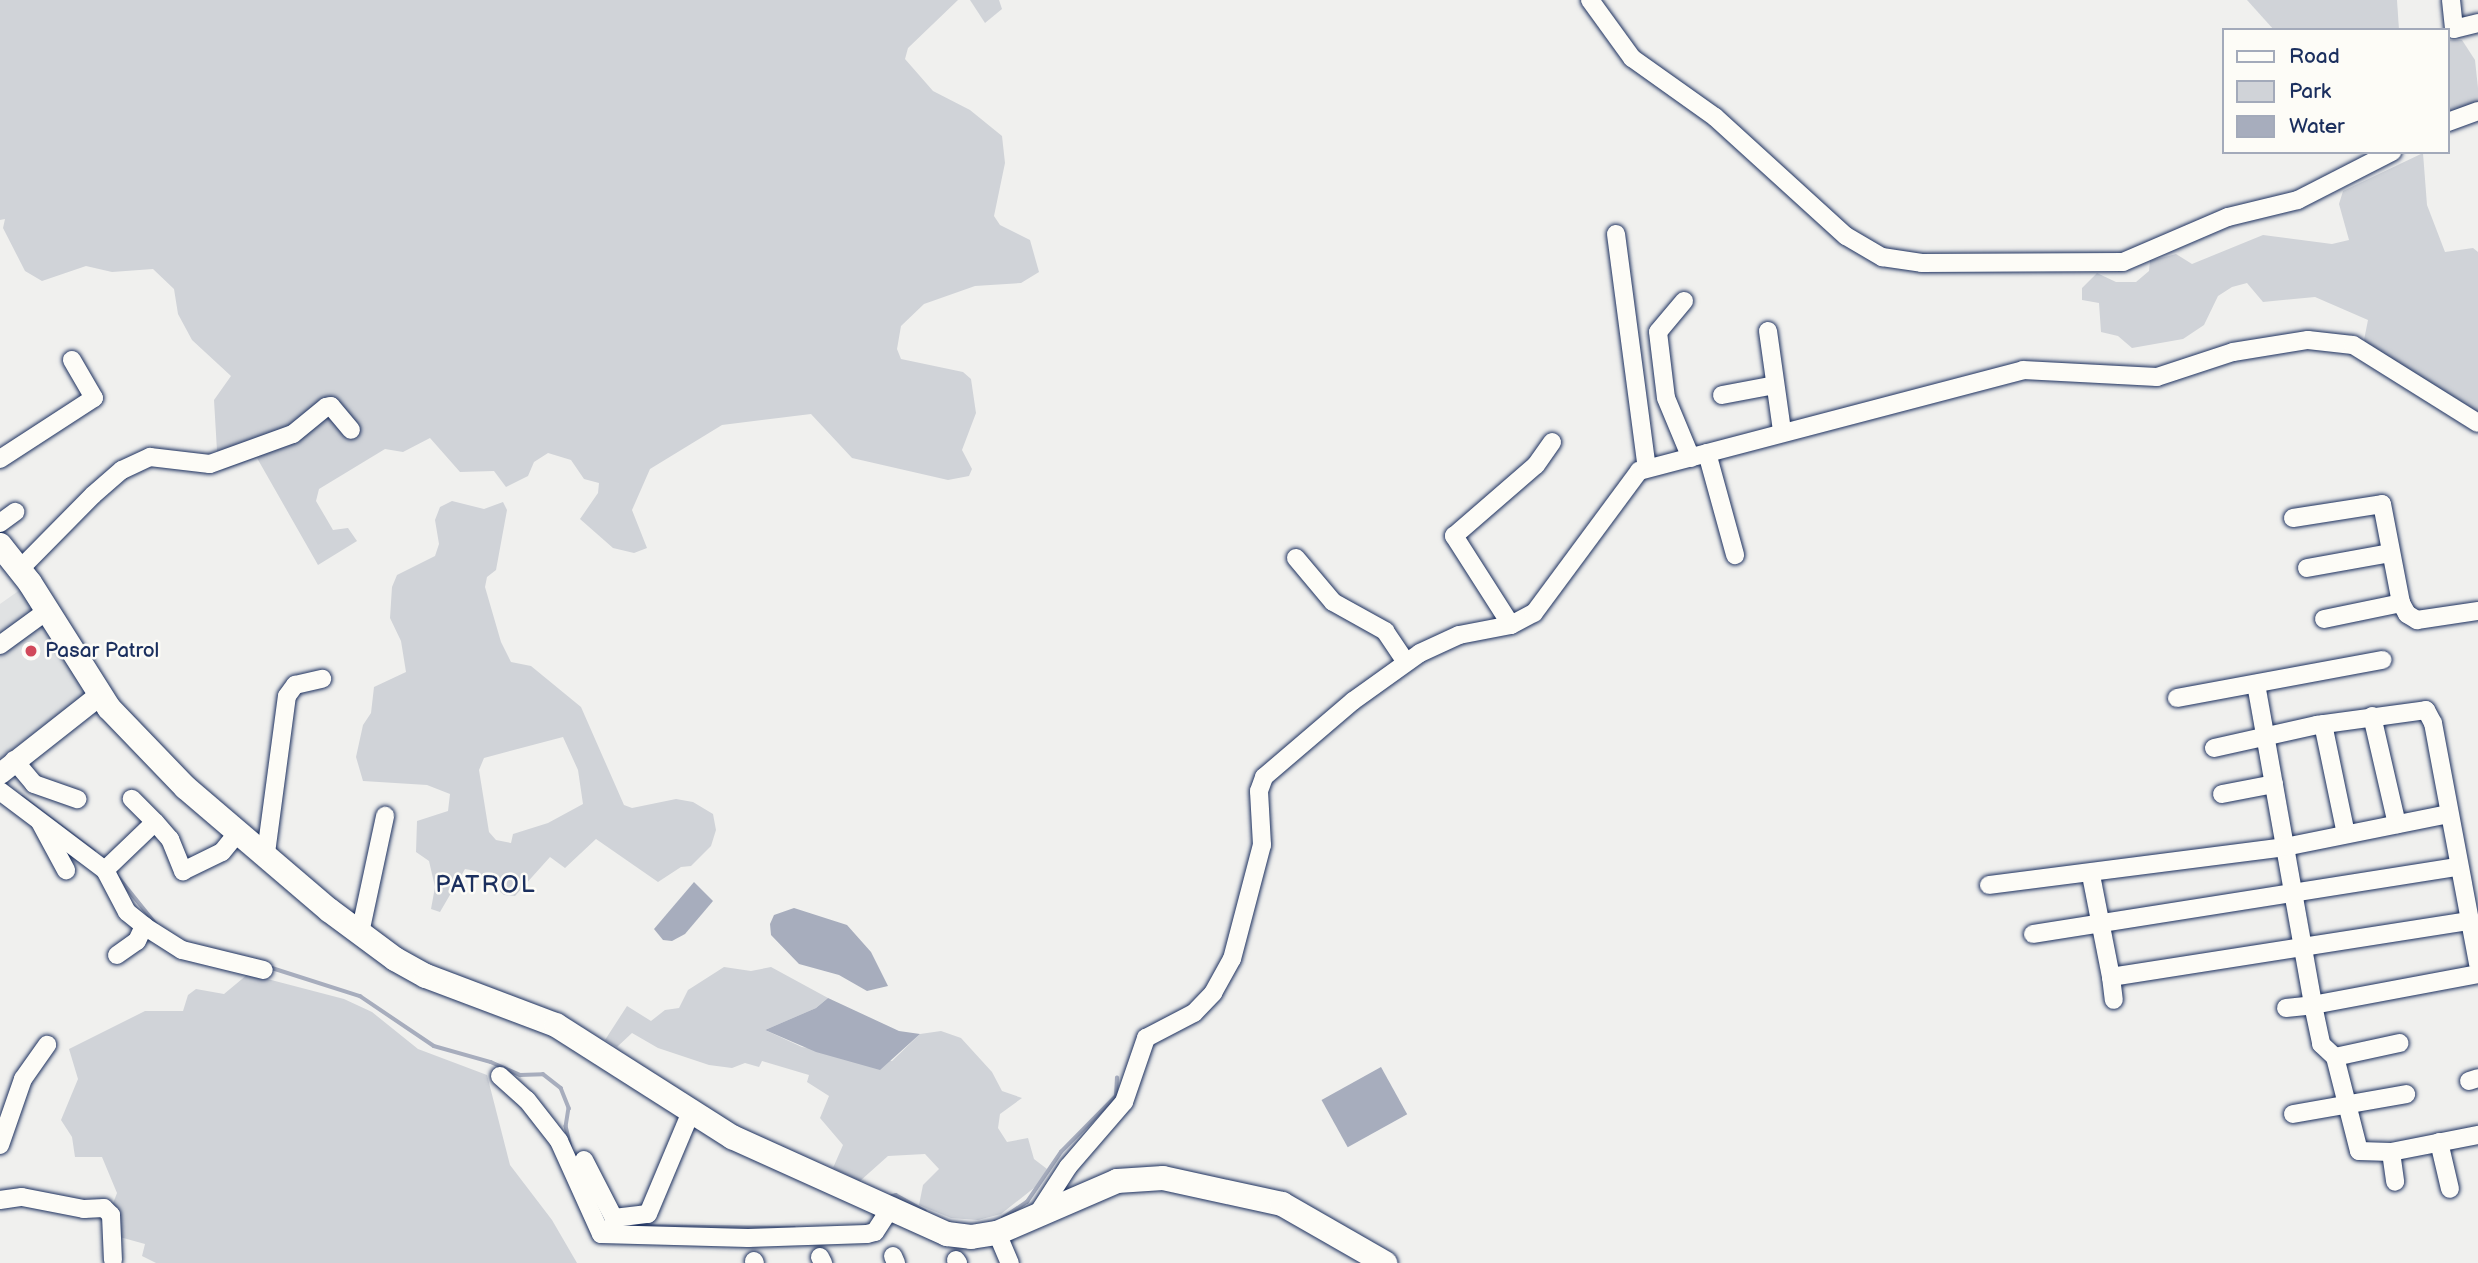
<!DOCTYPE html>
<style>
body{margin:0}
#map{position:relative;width:2478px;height:1263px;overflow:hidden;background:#f0f0ee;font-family:"Balsamiq Sans",sans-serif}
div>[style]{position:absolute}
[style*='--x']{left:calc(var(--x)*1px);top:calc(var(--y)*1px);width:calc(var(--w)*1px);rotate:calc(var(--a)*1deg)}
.built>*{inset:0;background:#e0e2e3}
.green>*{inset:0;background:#d0d3d8}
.water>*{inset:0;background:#a7adbd;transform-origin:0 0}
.stream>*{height:3.5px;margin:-1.75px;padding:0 1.75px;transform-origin:1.75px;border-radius:1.75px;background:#a7adbd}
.roads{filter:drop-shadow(0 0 2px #1b2f5e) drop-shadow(0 0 2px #1b2f5e)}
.minor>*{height:18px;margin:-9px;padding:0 9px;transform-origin:9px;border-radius:9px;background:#fdfcf7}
.major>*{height:21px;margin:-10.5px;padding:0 10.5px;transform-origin:10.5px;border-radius:10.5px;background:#fdfcf7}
.highway>*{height:24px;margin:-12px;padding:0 12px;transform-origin:12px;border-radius:12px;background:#fdfcf7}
.dots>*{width:19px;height:19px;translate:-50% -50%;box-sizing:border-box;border:4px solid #fdfcf7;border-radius:50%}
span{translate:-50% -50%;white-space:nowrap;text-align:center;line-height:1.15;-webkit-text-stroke:5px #fdfcf7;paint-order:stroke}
.poi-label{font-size:21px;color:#1b2f5e}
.left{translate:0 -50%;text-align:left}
.quarter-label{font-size:24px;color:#1b2f5e;letter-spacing:2px}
.legend{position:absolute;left:2222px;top:28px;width:228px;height:126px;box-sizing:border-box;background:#fdfcf7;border:2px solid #a3aaba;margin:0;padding:9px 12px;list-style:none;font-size:21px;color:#1b2f5e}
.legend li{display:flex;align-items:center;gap:14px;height:35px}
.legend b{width:35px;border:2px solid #a3aaba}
</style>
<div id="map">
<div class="built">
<div style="clip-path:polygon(24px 587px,85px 694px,0 759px,0 604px)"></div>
</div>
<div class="green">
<div style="clip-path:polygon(0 0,958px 0,908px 48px,905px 59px,933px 91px,970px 110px,1002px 136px,1005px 163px,994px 216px,1000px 225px,1030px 240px,1039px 272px,1021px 283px,975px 286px,924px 304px,901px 326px,897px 349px,901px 359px,963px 372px,971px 379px,976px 413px,962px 450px,972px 469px,969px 476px,948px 480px,852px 458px,811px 414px,722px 425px,650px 469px,632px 510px,647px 548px,634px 553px,613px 548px,580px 519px,598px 493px,599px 483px,584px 479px,571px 460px,548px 453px,534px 462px,528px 476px,506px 487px,494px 471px,460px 472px,430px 438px,403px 452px,385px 449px,319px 489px,316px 501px,333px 530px,348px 528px,357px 541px,318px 565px,257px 458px,223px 470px,217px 451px,214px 400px,231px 376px,192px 340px,178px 314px,174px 289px,153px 269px,112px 272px,86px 266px,42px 281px,25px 271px,3px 228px,5px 219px,0 220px)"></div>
<div style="clip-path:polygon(970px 0,999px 0,1002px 9px,985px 23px)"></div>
<div style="clip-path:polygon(2247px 0,2397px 0,2399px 30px,2274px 30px)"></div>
<div style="clip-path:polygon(2448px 40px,2462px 40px,2475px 60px,2478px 88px,2478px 107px,2448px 118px)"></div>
<div style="clip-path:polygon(2423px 153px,2427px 205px,2445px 252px,2473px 248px,2478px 252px,2478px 416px,2373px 352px,2364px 340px,2368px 320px,2315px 297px,2263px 302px,2247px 283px,2232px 287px,2218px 296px,2204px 325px,2183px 339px,2132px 348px,2118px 336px,2101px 332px,2099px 303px,2082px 300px,2082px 288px,2097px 273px,2116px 282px,2136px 282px,2149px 271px,2150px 261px,2176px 254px,2192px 264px,2263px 235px,2332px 244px,2349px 240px,2339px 204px,2343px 191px)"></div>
<div style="clip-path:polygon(evenodd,452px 501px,484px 509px,503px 502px,507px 510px,496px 570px,487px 577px,485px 587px,501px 642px,511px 662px,531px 666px,581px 707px,624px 805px,632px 808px,676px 799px,693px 802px,713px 814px,716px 830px,711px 846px,691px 866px,681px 867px,658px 882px,596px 839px,565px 868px,550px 857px,515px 896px,504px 895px,476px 871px,465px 869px,440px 912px,431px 909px,435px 887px,429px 861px,416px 852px,417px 821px,448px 811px,450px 794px,427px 785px,363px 781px,356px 757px,363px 725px,371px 713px,374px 687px,406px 672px,401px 641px,390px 618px,392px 587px,397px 575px,435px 556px,439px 544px,435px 520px,440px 507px,452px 501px,563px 737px,578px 770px,583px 804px,548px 823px,513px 834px,511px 843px,496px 840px,489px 832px,479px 770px,484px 758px,563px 737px)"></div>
<div style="clip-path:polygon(724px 967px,751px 971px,771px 967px,828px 998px,816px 1008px,765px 1030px,802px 1047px,892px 1061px,920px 1034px,941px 1031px,961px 1038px,992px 1072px,1002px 1091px,1022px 1098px,1000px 1114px,998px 1128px,1007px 1142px,1028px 1138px,1034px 1159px,1047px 1169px,1039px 1184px,1001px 1214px,978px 1220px,951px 1218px,919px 1205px,923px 1185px,939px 1169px,925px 1154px,888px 1156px,860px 1181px,833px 1168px,843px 1145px,820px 1118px,829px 1096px,807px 1082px,809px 1075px,762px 1061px,759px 1067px,745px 1063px,732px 1068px,709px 1065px,658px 1048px,632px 1033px,617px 1047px,605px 1040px,627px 1006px,651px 1021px,665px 1010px,679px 1008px,688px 990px)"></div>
<div style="clip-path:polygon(248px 974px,344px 999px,372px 1012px,418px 1049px,487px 1075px,510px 1165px,552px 1220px,577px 1263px,156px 1263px,142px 1256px,145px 1244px,116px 1236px,112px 1206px,117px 1193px,102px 1157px,75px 1157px,72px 1137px,61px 1120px,78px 1079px,69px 1049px,145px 1011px,183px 1011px,188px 995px,196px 989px,224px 994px)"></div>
</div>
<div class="water">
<div style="clip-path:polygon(694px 882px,713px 901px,685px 934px,672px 941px,663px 940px,654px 929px)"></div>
<div style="clip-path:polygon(794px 908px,847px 925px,871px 952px,888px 986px,867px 991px,839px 975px,799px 964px,771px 935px,770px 924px,774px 915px)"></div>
<div style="clip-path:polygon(828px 998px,899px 1031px,920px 1034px,880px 1070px,816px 1052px,765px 1030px,816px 1008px)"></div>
<div style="left:1381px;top:1067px;width:54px;height:68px;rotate:61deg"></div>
</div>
<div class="stream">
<div style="--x:22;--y:797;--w:90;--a:36.9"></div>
<div style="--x:116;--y:874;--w:64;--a:51.3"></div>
<div style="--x:269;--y:967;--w:96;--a:17.7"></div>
<div style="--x:360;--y:996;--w:89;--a:34"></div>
<div style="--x:434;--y:1046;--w:59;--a:15.7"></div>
<div style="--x:491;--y:1062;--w:32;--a:24"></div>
<div style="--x:520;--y:1075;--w:23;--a:-2"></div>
<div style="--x:543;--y:1074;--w:23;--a:38"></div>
<div style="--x:561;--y:1088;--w:22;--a:68"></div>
<div style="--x:569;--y:1108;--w:18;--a:99"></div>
<div style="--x:566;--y:1126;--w:23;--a:77"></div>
<div style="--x:889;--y:1197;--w:7;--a:-16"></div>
<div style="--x:896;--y:1195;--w:33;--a:29"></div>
<div style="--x:1003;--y:1218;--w:29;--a:-34"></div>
<div style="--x:1027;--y:1202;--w:60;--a:-55.8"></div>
<div style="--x:1061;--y:1152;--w:78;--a:-45.5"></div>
<div style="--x:1116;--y:1096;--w:18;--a:-87"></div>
<div style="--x:623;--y:1226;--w:171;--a:0.7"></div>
</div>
<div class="roads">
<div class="minor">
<div style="--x:1590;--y:0;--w:72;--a:54.1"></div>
<div style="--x:1632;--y:58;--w:102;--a:35.4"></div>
<div style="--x:1715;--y:117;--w:177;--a:42.3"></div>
<div style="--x:1846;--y:236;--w:42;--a:30.3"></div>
<div style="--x:1882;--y:257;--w:40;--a:8.5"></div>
<div style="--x:1922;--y:263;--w:201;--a:-0.3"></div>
<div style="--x:2123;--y:262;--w:114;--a:-23.2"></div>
<div style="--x:2228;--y:217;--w:72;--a:-13.7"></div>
<div style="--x:2298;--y:200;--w:106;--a:-27.1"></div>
<div style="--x:2451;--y:0;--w:29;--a:84"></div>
<div style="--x:2454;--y:29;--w:25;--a:-14"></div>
<div style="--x:2448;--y:122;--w:32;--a:-20"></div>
<div style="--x:1616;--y:234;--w:236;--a:82.5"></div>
<div style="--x:1684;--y:301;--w:40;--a:130"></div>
<div style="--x:1658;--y:332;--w:66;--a:83.1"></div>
<div style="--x:1666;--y:398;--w:65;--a:67.4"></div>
<div style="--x:1768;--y:331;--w:101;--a:82"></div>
<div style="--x:1722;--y:395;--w:54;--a:-10.7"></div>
<div style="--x:1707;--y:453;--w:106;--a:74.6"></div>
<div style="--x:0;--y:459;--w:112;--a:-33"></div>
<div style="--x:94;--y:398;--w:44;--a:-120.1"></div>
<div style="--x:2293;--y:518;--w:90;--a:-8.9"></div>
<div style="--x:2382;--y:504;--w:101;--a:79.1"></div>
<div style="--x:2401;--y:603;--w:13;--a:61"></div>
<div style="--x:2407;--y:614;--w:12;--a:31"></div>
<div style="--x:2417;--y:620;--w:62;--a:-8.4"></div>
<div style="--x:0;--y:523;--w:19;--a:-36"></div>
<div style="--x:1296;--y:558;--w:57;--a:49.9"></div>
<div style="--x:1333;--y:602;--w:60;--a:29.1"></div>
<div style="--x:1385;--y:631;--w:37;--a:56"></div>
<div style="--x:2307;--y:568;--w:84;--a:-10.2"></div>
<div style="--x:20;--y:569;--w:104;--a:-45.4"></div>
<div style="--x:93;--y:495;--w:38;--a:-41"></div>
<div style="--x:122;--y:470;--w:31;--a:-25"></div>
<div style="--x:150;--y:457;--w:60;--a:6.7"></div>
<div style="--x:210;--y:464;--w:88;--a:-19.9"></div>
<div style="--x:293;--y:434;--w:43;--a:-39.3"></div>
<div style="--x:326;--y:407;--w:5;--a:-11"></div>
<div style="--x:331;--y:406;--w:31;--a:50"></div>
<div style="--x:2324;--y:619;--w:79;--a:-11.7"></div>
<div style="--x:1511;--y:625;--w:106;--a:-122.6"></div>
<div style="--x:1454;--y:536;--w:108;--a:-40.9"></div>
<div style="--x:1536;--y:465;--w:28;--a:-55"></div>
<div style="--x:0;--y:645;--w:59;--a:-36.1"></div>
<div style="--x:2256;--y:684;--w:326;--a:79.9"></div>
<div style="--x:2313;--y:1005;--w:168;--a:-10.6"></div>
<div style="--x:2177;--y:698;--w:209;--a:-10.5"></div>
<div style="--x:2372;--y:716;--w:111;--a:77"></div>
<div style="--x:2323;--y:724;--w:112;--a:78.2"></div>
<div style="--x:2214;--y:748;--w:106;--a:-12.6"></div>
<div style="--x:2317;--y:725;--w:110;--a:-7.8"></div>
<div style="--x:2426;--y:710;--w:15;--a:62"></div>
<div style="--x:2433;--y:723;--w:245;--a:79.4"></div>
<div style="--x:14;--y:760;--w:31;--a:50"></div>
<div style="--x:34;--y:784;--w:46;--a:19.2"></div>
<div style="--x:0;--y:791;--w:131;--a:37"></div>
<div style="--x:105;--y:870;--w:47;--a:62.4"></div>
<div style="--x:127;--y:912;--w:22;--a:39"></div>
<div style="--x:144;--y:926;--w:45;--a:32.3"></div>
<div style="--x:182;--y:950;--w:84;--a:13.7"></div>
<div style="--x:2222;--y:794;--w:53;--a:-10.9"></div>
<div style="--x:40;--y:822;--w:55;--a:61.6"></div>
<div style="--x:155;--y:822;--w:23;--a:49"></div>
<div style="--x:170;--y:839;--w:35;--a:68"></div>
<div style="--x:183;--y:871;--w:43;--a:-26"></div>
<div style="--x:222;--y:852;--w:27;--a:-51"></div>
<div style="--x:266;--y:853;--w:158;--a:-82.4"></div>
<div style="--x:287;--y:696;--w:14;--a:-54"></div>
<div style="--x:295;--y:685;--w:28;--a:-13"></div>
<div style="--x:105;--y:870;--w:69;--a:-43.8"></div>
<div style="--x:155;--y:822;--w:33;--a:-135"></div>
<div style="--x:2091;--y:875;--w:104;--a:78.9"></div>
<div style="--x:2111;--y:977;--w:361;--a:-8.9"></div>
<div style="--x:1989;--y:885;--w:298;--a:-7.3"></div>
<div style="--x:2285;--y:847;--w:166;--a:-11.4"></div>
<div style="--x:360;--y:933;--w:120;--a:-77.9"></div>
<div style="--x:2033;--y:934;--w:430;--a:-9"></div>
<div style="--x:117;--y:955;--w:24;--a:-35"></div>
<div style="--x:137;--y:941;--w:17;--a:-65"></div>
<div style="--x:2111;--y:977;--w:23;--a:83"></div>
<div style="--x:2286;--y:1008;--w:27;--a:-6"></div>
<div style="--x:2313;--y:1005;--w:40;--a:78"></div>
<div style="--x:2321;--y:1044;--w:19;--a:43"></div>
<div style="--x:2335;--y:1057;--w:97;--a:75.7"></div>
<div style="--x:2359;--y:1151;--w:32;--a:2"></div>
<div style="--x:2391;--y:1152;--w:89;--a:-11.1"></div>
<div style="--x:2335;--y:1057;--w:66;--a:-12.2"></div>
<div style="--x:500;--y:1076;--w:36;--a:42"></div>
<div style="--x:527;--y:1100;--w:52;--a:52"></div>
<div style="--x:559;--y:1141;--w:102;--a:65.7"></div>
<div style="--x:601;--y:1234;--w:147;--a:1.6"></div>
<div style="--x:748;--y:1238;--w:119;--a:-1.9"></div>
<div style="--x:867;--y:1234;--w:8;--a:-14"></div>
<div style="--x:875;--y:1232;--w:30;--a:-57"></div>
<div style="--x:2469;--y:1081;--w:9;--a:-18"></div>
<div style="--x:2293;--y:1114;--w:115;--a:-10"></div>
<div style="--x:2439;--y:1142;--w:48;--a:76.8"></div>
<div style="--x:0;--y:1145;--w:70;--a:-70.8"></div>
<div style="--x:23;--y:1079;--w:42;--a:-54.8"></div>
<div style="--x:2391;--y:1152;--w:30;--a:82"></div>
<div style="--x:584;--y:1160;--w:65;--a:62.7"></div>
<div style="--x:614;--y:1218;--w:10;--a:96"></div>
<div style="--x:0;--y:1200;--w:22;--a:-8"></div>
<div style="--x:22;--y:1197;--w:63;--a:11"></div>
<div style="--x:84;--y:1209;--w:20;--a:-3"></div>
<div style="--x:104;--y:1208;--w:10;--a:45"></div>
<div style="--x:111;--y:1215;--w:45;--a:87.5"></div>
<div style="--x:1037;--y:1215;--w:57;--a:-57.1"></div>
<div style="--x:1068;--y:1167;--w:86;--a:-49.3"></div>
<div style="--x:1124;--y:1102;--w:68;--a:-71"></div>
<div style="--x:1146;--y:1038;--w:54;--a:-27.5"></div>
<div style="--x:1194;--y:1013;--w:28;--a:-46"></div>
<div style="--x:1213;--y:993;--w:39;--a:-61"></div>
<div style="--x:1232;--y:959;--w:118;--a:-75.3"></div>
<div style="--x:1262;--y:845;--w:54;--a:-93.2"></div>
<div style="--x:1259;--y:791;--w:15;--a:-70"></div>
<div style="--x:1264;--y:777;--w:117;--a:-40.5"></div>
<div style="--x:1353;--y:701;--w:82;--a:-35.6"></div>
<div style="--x:1420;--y:653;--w:43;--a:-24.8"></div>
<div style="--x:1459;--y:635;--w:53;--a:-10.9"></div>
<div style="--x:1511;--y:625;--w:26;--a:-28"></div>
<div style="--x:1534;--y:613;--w:177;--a:-53.5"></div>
<div style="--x:1639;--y:471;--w:397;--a:-14.7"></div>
<div style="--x:2023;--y:370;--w:134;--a:3"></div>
<div style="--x:2157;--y:377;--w:80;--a:-18.2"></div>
<div style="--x:2233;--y:352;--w:76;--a:-9.1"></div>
<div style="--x:2308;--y:340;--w:45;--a:6.3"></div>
<div style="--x:2353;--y:345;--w:147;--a:32"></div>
<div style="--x:614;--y:1218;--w:34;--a:-7"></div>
<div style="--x:648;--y:1214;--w:108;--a:-67.2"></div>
<div style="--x:997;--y:1233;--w:33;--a:67"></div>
<div style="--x:893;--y:1256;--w:8;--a:67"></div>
<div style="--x:820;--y:1257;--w:7;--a:63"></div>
<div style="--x:956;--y:1260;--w:4;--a:56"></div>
<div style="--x:754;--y:1261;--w:2;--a:63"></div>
</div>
<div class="major">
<div style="--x:0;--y:773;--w:126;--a:-38.2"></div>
</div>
<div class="highway">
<div style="--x:0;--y:545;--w:48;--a:51.7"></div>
<div style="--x:30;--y:583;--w:148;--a:57.7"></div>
<div style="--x:109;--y:708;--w:111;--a:46.1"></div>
<div style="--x:186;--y:788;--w:188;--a:40.5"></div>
<div style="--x:329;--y:910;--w:82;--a:36.6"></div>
<div style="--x:395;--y:959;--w:35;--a:29"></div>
<div style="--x:426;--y:976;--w:139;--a:20.7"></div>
<div style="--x:556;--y:1025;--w:209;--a:32.5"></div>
<div style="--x:732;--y:1137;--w:236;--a:24.3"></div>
<div style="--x:947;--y:1234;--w:24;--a:7"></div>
<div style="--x:971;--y:1237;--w:26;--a:-9"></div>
<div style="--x:997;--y:1233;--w:131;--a:-23.4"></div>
<div style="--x:1117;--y:1181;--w:46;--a:-3.7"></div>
<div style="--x:1163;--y:1178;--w:122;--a:12.3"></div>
<div style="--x:1282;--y:1204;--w:119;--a:29.8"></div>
</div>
</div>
<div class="dots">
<div style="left:31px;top:651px;background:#d1495b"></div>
</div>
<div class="poi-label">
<span class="left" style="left:45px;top:651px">Pasar Patrol</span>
</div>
<div class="quarter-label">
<span style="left:486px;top:885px">PATROL</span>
</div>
<ul class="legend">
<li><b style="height:9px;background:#fdfcf7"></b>Road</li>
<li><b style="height:19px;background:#d0d3d8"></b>Park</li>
<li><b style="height:19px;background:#a7adbd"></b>Water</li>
</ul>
</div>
